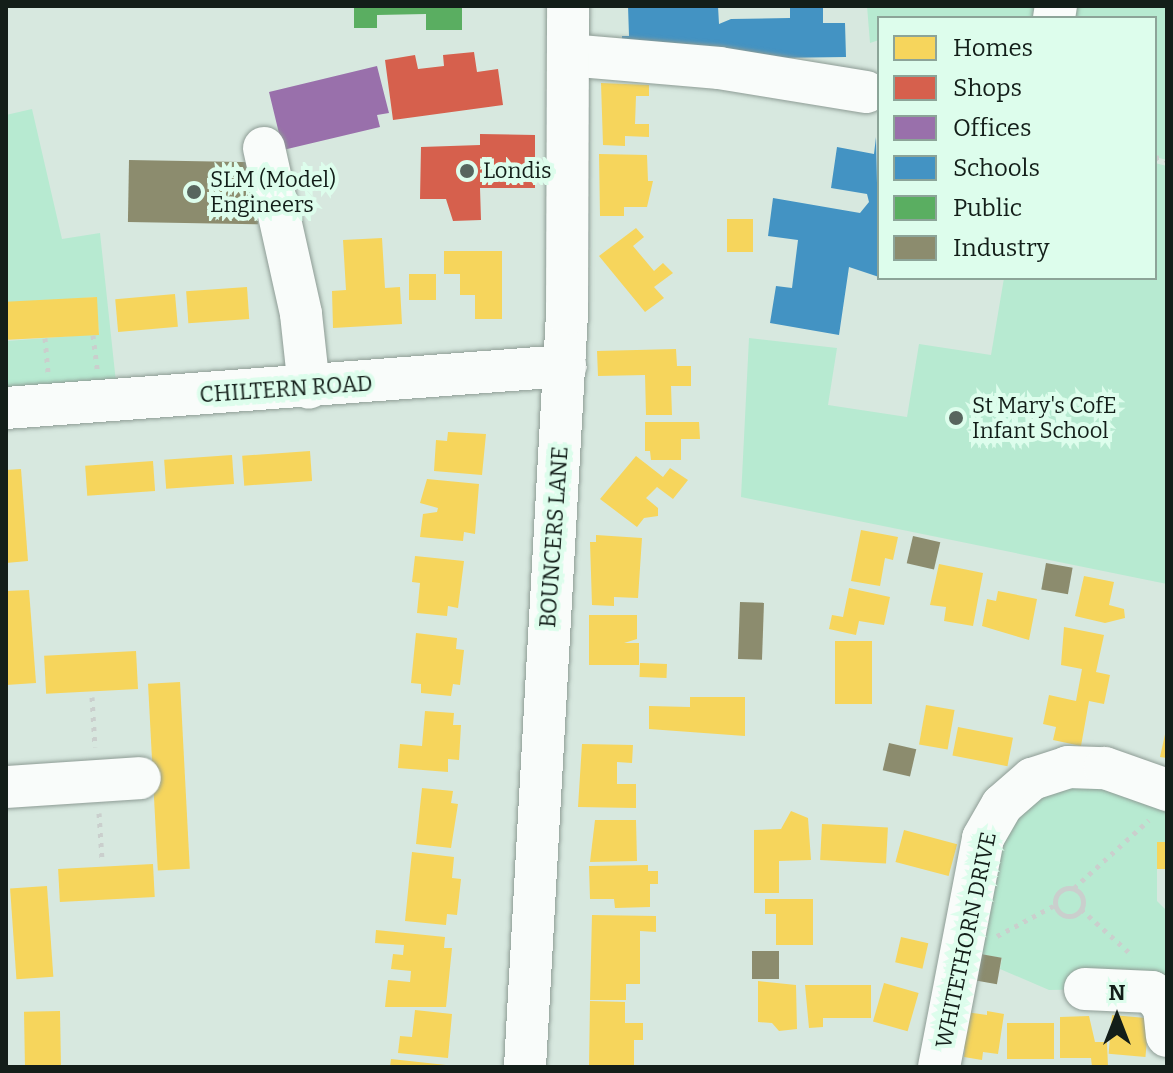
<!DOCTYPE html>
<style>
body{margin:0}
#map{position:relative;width:1173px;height:1073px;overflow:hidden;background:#d7e8df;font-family:Bitter,serif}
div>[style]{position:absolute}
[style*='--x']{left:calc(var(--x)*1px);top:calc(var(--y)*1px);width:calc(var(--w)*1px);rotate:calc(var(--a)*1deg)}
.green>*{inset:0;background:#b7ead1}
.homes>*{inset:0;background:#f6d55c;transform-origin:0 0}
.shops>*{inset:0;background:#d6604d}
.offices>*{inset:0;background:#9970ab}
.schools>*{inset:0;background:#4393c3}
.public>*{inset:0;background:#5aae61}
.industry>*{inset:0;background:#8c8c6e;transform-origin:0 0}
.path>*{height:5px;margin-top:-2.5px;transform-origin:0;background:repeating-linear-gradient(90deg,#cacfcd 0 4px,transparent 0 10px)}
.path>.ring{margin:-2.5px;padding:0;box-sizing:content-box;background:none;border:5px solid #cacfcd;border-radius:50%}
.roads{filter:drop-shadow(0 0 2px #8e9c95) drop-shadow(0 0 2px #8e9c95)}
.minor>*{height:42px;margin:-21px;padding:0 21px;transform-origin:21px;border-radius:21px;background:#f9fcfa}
.dots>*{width:22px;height:22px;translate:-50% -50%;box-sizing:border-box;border:4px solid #ddfdec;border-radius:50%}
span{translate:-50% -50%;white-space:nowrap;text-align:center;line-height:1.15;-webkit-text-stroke:8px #ddfdec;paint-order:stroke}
.poi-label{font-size:22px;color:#131e19}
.left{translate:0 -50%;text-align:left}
.street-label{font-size:22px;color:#131e19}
.frame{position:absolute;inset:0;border:8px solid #131e19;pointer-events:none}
.legend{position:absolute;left:877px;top:16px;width:280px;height:264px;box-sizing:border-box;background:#ddfdec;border:2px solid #8ca498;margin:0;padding:10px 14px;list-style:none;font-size:24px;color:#131e19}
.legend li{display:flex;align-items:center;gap:16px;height:40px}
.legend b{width:40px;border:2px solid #8ca498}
.north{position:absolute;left:1077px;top:977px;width:80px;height:80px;-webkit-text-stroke:6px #ddfdec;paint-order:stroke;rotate:0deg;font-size:22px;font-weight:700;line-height:32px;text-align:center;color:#131e19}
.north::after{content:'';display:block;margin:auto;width:28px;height:36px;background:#131e19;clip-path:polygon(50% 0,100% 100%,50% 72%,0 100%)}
</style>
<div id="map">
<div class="green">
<div style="clip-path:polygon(867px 6px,1036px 6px,1035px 18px,879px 18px,879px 40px,870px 43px)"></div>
<div style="clip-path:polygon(1053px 6px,1167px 6px,1167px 160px,1155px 157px,1155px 18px,1052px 18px)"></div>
<div style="clip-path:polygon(32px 109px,62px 239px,100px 233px,118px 401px,6px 408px,6px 332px,7px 341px,99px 334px,96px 297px,6px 304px,6px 115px)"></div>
<div style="clip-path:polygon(1155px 163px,1167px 166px,1167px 584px,741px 497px,749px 338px,837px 348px,828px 405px,907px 417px,919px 344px,991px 355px,1004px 278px,1155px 278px)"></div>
<div style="clip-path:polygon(1050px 771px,1167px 811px,1167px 842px,1157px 842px,1157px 901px,1167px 911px,1167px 988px,1049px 990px,1000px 969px,1002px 958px,975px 953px,983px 838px)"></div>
</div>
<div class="homes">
<div style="clip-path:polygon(601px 83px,649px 85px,649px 96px,636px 96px,635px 124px,649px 124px,649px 137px,625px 136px,625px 146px,603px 145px)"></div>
<div style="clip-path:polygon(599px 154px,647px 155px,648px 181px,653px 181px,647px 207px,624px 207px,624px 216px,600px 216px)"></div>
<div style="left:727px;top:219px;width:26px;height:33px"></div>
<div style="clip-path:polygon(636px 228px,644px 237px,633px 246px,654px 271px,663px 263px,673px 273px,654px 287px,664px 298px,645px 312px,599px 256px)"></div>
<div style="clip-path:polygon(382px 238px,385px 288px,400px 287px,402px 324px,333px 328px,332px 291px,346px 290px,343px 240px)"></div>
<div style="clip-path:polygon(444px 251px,502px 251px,502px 319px,475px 319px,475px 295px,460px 295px,460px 274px,444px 274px)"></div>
<div style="left:409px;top:274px;width:27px;height:26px"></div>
<div style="left:247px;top:287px;width:32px;height:61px;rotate:86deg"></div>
<div style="left:175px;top:294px;width:33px;height:60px;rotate:85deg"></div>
<div style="left:97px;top:297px;width:38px;height:91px;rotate:87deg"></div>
<div style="clip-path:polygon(676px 349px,677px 366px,691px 366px,691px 386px,671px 386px,672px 415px,646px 415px,645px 375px,598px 376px,597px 351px)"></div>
<div style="clip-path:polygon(645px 422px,699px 422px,700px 439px,681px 439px,681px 460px,651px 460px,650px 451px,645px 451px)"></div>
<div style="clip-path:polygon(448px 432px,486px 434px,482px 475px,434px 471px,436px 440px,447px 441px)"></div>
<div style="left:310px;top:451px;width:30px;height:68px;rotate:86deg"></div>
<div style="left:232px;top:455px;width:29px;height:68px;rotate:86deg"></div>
<div style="clip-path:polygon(636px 456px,663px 477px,670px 468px,688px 480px,673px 499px,657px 487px,646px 498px,658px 508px,658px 516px,644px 518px,637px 527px,600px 499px)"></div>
<div style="left:153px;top:461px;width:30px;height:68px;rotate:86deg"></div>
<div style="clip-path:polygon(21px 469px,28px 561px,6px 563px,6px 470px)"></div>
<div style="clip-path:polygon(427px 479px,479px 484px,475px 534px,464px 532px,463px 541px,420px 537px,423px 514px,437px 512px,438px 508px,420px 503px)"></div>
<div style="clip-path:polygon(861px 530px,898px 537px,893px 560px,885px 558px,880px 586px,851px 581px)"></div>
<div style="clip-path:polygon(596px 535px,642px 538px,638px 598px,614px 597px,614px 606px,592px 605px,590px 542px,596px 542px)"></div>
<div style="clip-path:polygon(415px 556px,464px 561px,458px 608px,448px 606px,447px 616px,417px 613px,420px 583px,412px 582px)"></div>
<div style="clip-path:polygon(939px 564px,983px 573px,973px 626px,944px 621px,946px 607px,930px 605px)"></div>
<div style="clip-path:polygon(1084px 576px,1114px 582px,1109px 605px,1124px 609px,1125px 618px,1105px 623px,1075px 616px)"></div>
<div style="clip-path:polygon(849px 588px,890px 597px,884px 625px,859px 621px,856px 635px,829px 629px,832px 615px,843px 617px)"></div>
<div style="clip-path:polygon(29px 590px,36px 683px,6px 685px,6px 591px)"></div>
<div style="clip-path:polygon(998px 591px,1037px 599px,1029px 640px,982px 626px,987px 599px,996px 601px)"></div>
<div style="clip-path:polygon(589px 615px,637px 615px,637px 639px,624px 643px,639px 643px,639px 665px,589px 665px)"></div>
<div style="clip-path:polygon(1064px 627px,1104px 635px,1096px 672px,1110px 675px,1104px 704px,1089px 701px,1081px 746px,1053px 740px,1056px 727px,1043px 724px,1049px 695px,1076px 701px,1082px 669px,1061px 665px)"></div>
<div style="clip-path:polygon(416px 633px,457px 638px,456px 649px,464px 650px,460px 685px,453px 684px,451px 696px,421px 693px,421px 684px,411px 683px)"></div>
<div style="left:872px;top:641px;width:63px;height:37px;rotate:90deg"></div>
<div style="left:136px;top:651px;width:38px;height:92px;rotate:87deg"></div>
<div style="left:640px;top:663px;width:27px;height:14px;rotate:2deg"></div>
<div style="left:180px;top:682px;width:187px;height:32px;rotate:87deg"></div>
<div style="clip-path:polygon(690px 697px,745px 697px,745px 736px,649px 729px,649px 706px,690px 707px)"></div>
<div style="left:926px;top:705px;width:29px;height:40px;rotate:10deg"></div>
<div style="clip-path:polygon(425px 711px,454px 713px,453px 725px,461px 725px,459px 760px,448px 759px,448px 772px,398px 768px,400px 744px,422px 746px)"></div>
<div style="left:958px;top:727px;width:56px;height:29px;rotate:11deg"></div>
<div style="clip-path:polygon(1166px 730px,1167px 730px,1167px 758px,1160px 757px)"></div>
<div style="clip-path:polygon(582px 744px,633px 745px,632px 763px,617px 762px,617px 784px,636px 784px,636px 808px,578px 807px)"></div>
<div style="clip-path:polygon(422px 788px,453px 791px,451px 803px,458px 804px,451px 848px,416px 844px)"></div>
<div style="clip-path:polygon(791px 811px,808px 818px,811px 860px,779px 861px,779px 893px,754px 893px,754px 830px,781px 829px)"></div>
<div style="clip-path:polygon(595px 820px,636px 820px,637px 861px,590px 862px)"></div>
<div style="left:822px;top:824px;width:66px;height:36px;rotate:3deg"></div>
<div style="left:904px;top:830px;width:55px;height:33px;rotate:15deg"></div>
<div style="left:1157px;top:842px;width:10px;height:27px"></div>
<div style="clip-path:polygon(412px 852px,454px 857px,452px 878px,461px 879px,457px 915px,447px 914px,446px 925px,405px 921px)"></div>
<div style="left:153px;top:864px;width:33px;height:95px;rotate:87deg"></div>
<div style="clip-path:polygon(648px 865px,648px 871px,658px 871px,658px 884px,650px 884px,650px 907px,615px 908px,614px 899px,590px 899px,589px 866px)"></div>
<div style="left:47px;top:886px;width:91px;height:37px;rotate:86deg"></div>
<div style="clip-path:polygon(765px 899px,813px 899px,813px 945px,776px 945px,776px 914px,765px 914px)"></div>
<div style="clip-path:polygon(592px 915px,656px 916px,656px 932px,640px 931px,640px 984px,626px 984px,626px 1000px,590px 1000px)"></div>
<div style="clip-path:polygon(376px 930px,445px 937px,444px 948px,452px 948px,446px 1007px,385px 1007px,388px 980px,410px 982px,411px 971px,391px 969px,393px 954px,403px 955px,404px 945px,375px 943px)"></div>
<div style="left:901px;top:937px;width:28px;height:26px;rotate:13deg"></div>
<div style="clip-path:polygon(758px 981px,796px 985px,797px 1029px,779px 1031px,772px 1023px,758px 1022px)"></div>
<div style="left:884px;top:983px;width:36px;height:40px;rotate:16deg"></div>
<div style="clip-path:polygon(805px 985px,871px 985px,871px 1018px,823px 1018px,823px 1027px,809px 1028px)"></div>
<div style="clip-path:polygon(590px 1001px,625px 1002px,625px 1023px,643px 1023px,643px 1040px,634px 1040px,634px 1066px,589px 1067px)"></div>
<div style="clip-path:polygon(415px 1010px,452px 1014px,448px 1058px,398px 1053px,400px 1036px,412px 1037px)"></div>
<div style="left:60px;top:1011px;width:56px;height:36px;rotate:89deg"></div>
<div style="clip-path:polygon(987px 1011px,1004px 1014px,998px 1054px,983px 1052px,982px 1060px,964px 1057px,965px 1048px,960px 1047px,966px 1012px,987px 1015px)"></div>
<div style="left:1112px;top:1015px;width:37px;height:39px;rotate:5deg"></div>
<div style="clip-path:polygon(1089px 1016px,1095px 1042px,1107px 1042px,1108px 1067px,1092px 1067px,1091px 1058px,1060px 1058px,1060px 1017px)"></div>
<div style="left:1007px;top:1023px;width:47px;height:36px"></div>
<div style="clip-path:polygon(391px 1059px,446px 1065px,446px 1067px,390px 1067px)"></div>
</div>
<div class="shops">
<div style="clip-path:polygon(474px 52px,477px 72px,498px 69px,503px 105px,393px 120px,385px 60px,415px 55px,418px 69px,444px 66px,443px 55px)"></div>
<div style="clip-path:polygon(480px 134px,535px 135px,535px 188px,480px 188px,481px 220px,453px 221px,446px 199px,420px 199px,421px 147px,480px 145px)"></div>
</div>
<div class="offices">
<div style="clip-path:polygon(377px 66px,389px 113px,377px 115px,380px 127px,283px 150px,269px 92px)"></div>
</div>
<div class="schools">
<div style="clip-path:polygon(628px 6px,718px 6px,719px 24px,731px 19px,790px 18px,790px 6px,823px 6px,823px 23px,845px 23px,846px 57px,774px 58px,622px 42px,622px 36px,629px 36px)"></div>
<div style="clip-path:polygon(876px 137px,879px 277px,849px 267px,839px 335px,770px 323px,776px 286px,792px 288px,798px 240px,768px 236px,773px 198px,860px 213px,869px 202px,867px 194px,831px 188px,837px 147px,874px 154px)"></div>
</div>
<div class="public">
<div style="clip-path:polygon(354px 6px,462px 6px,462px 30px,426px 30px,426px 14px,377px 15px,377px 28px,354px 28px)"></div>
</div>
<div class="industry">
<div style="left:129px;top:160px;width:130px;height:62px;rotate:1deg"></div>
<div style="left:913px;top:536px;width:28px;height:28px;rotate:13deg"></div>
<div style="left:1046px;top:563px;width:27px;height:27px;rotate:10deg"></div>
<div style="left:740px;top:602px;width:24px;height:57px;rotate:2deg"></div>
<div style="left:889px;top:743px;width:28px;height:28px;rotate:13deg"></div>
<div style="left:752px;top:951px;width:27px;height:28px"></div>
<div style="left:975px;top:953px;width:27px;height:27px;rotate:10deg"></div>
</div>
<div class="path">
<div style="--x:1155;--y:157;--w:12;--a:14"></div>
<div style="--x:93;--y:335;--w:35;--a:83"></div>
<div style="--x:45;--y:338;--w:35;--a:85"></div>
<div style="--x:92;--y:697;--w:50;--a:86.6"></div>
<div style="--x:99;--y:813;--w:47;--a:86.3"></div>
<div class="ring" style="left:1055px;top:888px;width:23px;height:23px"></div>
<div style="--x:1074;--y:888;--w:101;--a:-42.2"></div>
<div style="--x:1081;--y:909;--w:70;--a:42.1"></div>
<div style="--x:997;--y:936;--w:66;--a:-28.1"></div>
</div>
<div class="roads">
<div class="minor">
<div style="--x:1054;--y:18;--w:12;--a:-81"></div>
<div style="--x:568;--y:55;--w:152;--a:4.9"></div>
<div style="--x:719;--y:68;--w:149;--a:9.3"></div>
<div style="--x:264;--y:148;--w:170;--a:77.4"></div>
<div style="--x:301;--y:314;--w:74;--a:83.8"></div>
<div style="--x:6;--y:408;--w:561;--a:-4.3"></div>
<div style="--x:6;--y:787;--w:134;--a:-3.8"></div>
<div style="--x:1085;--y:989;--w:67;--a:2.6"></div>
<div style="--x:1152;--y:992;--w:20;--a:53"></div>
<div style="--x:1164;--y:1008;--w:28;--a:84"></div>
<div style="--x:525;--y:1067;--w:754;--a:-86.81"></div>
<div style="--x:567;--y:314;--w:308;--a:-89.8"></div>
<div style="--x:939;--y:1067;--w:233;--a:-79.1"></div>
<div style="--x:983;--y:838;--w:38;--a:-60"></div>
<div style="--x:1002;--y:805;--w:40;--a:-41"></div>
<div style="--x:1032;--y:779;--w:38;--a:-18"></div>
<div style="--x:1068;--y:767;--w:37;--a:2"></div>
<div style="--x:1105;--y:768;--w:66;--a:19.5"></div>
</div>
</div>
<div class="dots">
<div style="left:467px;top:171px;background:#58655e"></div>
<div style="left:194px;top:192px;background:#58655e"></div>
<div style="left:956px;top:418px;background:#58655e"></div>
</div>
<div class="poi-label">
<span class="left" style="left:483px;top:171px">Londis</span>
<span class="left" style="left:210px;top:192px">SLM (Model)<br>Engineers</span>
<span class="left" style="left:972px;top:418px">St Mary's CofE<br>Infant School</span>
</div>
<div class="street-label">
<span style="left:286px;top:389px;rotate:-4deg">CHILTERN ROAD</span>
<span style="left:554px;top:537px;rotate:-86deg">BOUNCERS LANE</span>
<span style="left:966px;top:940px;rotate:-78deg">WHITETHORN DRIVE</span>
</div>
<div class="frame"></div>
<ul class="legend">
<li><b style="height:22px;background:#f6d55c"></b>Homes</li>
<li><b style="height:22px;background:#d6604d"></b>Shops</li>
<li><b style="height:22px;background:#9970ab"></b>Offices</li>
<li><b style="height:22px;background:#4393c3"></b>Schools</li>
<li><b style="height:22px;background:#5aae61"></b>Public</li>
<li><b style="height:22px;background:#8c8c6e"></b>Industry</li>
</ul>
<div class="north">N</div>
</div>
